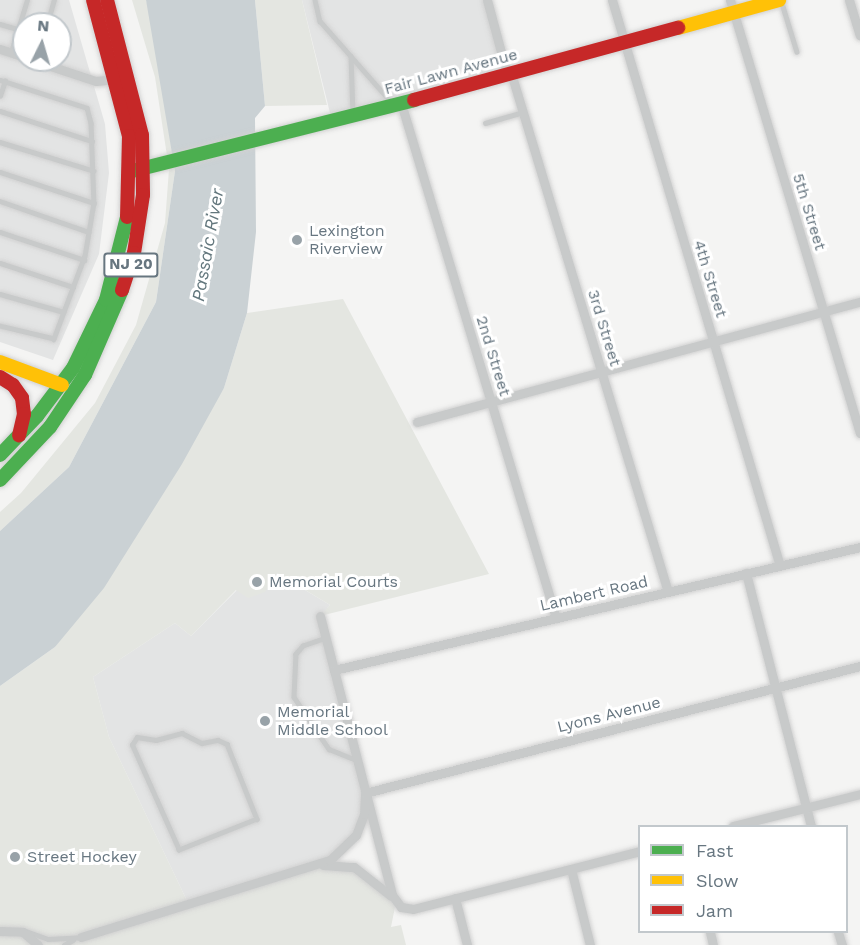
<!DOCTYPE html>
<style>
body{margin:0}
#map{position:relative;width:860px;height:945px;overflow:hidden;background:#f4f4f3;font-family:"Work Sans",sans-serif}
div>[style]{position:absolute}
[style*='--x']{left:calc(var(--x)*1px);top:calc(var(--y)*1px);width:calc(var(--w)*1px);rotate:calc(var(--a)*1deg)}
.built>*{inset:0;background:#e3e4e4}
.green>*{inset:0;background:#e4e6e1}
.water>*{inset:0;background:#cad1d4}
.roads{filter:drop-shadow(0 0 2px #d1d1d1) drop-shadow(0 0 2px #d1d1d1)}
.lane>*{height:4.5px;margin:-2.25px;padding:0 2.25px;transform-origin:2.25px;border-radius:2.25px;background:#c8caca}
.street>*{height:9px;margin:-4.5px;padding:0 4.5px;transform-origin:4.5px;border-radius:4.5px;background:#c8caca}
.fast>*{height:14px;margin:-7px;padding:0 7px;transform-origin:7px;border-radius:7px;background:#4caf50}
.slow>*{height:14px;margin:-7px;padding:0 7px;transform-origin:7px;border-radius:7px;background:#ffc107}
.jam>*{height:14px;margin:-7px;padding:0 7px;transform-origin:7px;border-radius:7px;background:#c62828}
.dots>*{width:16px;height:16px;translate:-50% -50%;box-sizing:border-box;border:3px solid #fff;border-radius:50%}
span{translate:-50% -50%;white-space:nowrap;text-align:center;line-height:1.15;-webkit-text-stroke:6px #fff;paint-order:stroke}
.shield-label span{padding:2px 4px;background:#fff;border:2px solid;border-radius:4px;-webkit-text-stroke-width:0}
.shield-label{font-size:15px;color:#677680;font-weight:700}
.street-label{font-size:16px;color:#677680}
.poi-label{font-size:16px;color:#677680}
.left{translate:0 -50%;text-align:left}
.water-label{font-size:18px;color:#63777d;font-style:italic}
.legend{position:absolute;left:638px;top:825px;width:210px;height:108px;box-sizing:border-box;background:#fff;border:2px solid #c2c8cc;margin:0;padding:8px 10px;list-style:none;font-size:18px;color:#677680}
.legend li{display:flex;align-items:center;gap:12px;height:30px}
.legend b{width:30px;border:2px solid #c2c8cc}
.north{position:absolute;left:12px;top:12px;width:60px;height:60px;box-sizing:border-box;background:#fff;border:2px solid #c2c8cc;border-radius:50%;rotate:5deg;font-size:16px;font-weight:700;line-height:24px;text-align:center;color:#677680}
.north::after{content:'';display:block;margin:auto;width:21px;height:27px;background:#98a2a8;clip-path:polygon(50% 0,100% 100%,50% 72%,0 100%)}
</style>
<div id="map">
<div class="built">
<div style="clip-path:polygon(evenodd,0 0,69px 0,105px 124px,109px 173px,99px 254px,53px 360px,0 342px,0 0,24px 24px,60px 24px,60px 60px,24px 60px,24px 24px)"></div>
<div style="clip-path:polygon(302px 0,487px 0,507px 74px,332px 121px)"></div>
<div style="clip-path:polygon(255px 560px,330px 605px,321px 616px,365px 793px,364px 814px,341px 853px,189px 905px,109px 737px,93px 677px,175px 623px,191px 636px,236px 591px)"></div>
</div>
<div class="green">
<div style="clip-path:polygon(132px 0,146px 0,153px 23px,175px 171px,156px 302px,69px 467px,0 531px,0 512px,21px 493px,95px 403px,136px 325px,165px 223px,169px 169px,155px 77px)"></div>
<div style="clip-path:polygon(255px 0,302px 0,327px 105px,265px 106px)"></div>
<div style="clip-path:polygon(343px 299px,489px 574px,320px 616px,330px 605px,277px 573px,265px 592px,248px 598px,236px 590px,191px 636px,175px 623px,93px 677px,109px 737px,189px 905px,317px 866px,354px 867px,396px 902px,391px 927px,401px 925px,406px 945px,0 945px,0 686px,55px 647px,224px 388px,247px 313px)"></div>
</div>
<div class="water">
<div style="clip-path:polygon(146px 0,255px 0,265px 106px,255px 118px,256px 232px,247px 313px,224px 388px,182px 464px,104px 588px,55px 647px,0 686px,0 531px,69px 467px,156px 302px,175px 171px)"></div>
</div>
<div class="roads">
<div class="lane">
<div style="--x:315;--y:0;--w:22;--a:77"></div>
<div style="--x:320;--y:21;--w:111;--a:48.7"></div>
<div style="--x:781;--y:0;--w:54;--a:72.9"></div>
<div style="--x:0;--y:24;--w:25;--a:16"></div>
<div style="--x:47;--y:24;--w:25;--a:-74"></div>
<div style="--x:11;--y:52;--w:54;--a:-72.9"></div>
<div style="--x:351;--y:56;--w:57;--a:88"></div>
<div style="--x:0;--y:80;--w:91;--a:17.8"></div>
<div style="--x:87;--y:108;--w:16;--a:75"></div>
<div style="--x:91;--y:123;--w:80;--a:87.9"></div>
<div style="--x:94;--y:203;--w:54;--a:99.6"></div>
<div style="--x:85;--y:256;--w:89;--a:110.5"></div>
<div style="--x:54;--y:339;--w:56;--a:-166.5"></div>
<div style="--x:0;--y:96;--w:16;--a:-72"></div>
<div style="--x:0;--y:111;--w:97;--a:18.1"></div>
<div style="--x:485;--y:123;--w:40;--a:-16"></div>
<div style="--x:0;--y:142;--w:98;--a:17.1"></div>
<div style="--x:0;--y:172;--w:99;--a:18.3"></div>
<div style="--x:0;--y:201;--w:94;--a:19.2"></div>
<div style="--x:0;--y:232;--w:89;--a:18.4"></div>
<div style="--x:0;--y:263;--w:77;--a:18.2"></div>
<div style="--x:0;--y:294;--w:66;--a:15.7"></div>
<div style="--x:326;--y:638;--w:24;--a:161"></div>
<div style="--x:303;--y:646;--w:11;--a:131"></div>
<div style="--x:296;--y:654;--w:43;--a:92.7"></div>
<div style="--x:294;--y:697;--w:63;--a:56.1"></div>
<div style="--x:329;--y:749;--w:29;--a:22"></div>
<div style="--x:182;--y:733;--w:22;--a:27"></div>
<div style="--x:202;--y:743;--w:16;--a:-11"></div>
<div style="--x:218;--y:740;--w:10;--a:24"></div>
<div style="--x:227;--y:744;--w:81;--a:68.2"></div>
<div style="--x:257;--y:819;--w:84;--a:158.3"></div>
<div style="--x:179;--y:850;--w:115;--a:-114.1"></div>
<div style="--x:132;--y:745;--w:9;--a:-58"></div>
<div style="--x:137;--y:737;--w:19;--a:9"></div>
<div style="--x:156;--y:740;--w:27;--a:-15"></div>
<div style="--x:26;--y:931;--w:23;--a:20"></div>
<div style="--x:48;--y:939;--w:33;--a:-3"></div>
<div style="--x:64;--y:945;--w:10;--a:-29"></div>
</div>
<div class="street">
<div style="--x:487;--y:0;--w:77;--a:74.9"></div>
<div style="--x:612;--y:0;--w:590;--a:73.47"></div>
<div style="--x:730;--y:0;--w:452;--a:73.3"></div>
<div style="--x:849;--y:0;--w:37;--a:73"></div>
<div style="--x:0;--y:49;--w:25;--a:18"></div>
<div style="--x:32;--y:60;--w:67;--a:18.2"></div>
<div style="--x:96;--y:81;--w:20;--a:-6"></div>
<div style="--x:511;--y:73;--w:542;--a:73.17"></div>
<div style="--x:401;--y:103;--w:538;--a:73.25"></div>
<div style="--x:417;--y:422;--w:459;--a:-15.2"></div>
<div style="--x:746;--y:573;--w:261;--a:75.6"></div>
<div style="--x:320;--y:616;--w:288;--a:75.5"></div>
<div style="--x:392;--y:895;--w:15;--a:53"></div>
<div style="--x:401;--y:907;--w:12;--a:9"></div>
<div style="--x:413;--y:909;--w:234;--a:-14.3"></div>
<div style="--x:334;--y:670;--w:540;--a:-13.16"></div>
<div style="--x:733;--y:826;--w:131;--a:-14.1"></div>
<div style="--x:323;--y:865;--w:31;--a:4"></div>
<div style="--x:354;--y:867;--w:47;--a:38.1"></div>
<div style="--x:571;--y:869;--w:78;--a:76"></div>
<div style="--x:455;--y:898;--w:49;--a:75.7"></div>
<div style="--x:0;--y:931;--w:23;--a:2"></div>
<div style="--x:23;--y:932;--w:20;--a:41"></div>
<div style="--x:710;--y:932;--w:13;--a:77"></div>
<div style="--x:838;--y:932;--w:14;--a:73"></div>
<div style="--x:81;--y:937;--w:261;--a:-17.2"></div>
<div style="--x:330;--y:860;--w:36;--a:-44"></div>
<div style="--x:356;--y:835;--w:22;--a:-69"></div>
<div style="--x:364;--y:814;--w:21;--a:-87"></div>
<div style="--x:365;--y:793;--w:511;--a:-14.39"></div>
</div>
<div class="fast">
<div style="--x:132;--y:171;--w:291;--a:-14.1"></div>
<div style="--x:0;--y:455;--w:54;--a:-46.5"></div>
<div style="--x:37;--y:416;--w:60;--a:-53.1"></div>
<div style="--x:73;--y:368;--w:76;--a:-64.1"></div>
<div style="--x:106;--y:300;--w:86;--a:-75.8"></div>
<div style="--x:0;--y:480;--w:73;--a:-46.7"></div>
<div style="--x:50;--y:427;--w:63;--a:-56.1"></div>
<div style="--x:85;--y:375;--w:93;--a:-66.5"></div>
</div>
<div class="slow">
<div style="--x:678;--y:28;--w:105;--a:-15.5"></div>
<div style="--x:0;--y:362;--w:66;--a:20.4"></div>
</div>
<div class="jam">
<div style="--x:93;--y:0;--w:141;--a:75.2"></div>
<div style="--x:129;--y:136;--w:81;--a:91.4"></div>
<div style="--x:107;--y:0;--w:139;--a:75.5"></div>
<div style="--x:142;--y:135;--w:60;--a:89"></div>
<div style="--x:143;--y:195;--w:59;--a:98.8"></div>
<div style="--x:134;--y:253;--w:39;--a:108"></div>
<div style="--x:414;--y:100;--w:274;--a:-15.3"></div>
<div style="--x:0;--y:377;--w:15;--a:32"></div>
<div style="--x:13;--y:385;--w:16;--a:55"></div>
<div style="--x:22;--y:398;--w:16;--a:83"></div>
<div style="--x:24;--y:414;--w:22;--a:103"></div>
</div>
</div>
<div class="dots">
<div style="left:297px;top:240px;background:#98a2a8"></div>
<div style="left:257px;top:582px;background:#98a2a8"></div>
<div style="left:265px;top:721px;background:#98a2a8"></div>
<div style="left:15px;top:857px;background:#98a2a8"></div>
</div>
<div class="shield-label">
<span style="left:131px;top:265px">NJ 20</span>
</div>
<div class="street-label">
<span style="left:451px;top:72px;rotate:-15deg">Fair Lawn Avenue</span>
<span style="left:809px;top:212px;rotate:73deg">5th Street</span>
<span style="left:710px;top:279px;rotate:73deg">4th Street</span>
<span style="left:604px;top:328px;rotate:73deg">3rd Street</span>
<span style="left:493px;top:356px;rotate:73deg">2nd Street</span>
<span style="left:594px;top:594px;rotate:-13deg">Lambert Road</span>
<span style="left:609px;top:715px;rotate:-14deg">Lyons Avenue</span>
</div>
<div class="poi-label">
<span class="left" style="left:309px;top:240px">Lexington<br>Riverview</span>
<span class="left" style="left:269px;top:582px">Memorial Courts</span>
<span class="left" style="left:277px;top:721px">Memorial<br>Middle School</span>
<span class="left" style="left:27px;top:857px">Street Hockey</span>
</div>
<div class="water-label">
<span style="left:208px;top:245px;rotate:-80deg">Passaic River</span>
</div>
<ul class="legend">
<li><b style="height:8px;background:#4caf50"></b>Fast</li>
<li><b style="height:8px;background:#ffc107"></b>Slow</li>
<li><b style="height:8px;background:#c62828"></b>Jam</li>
</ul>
<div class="north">N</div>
</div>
